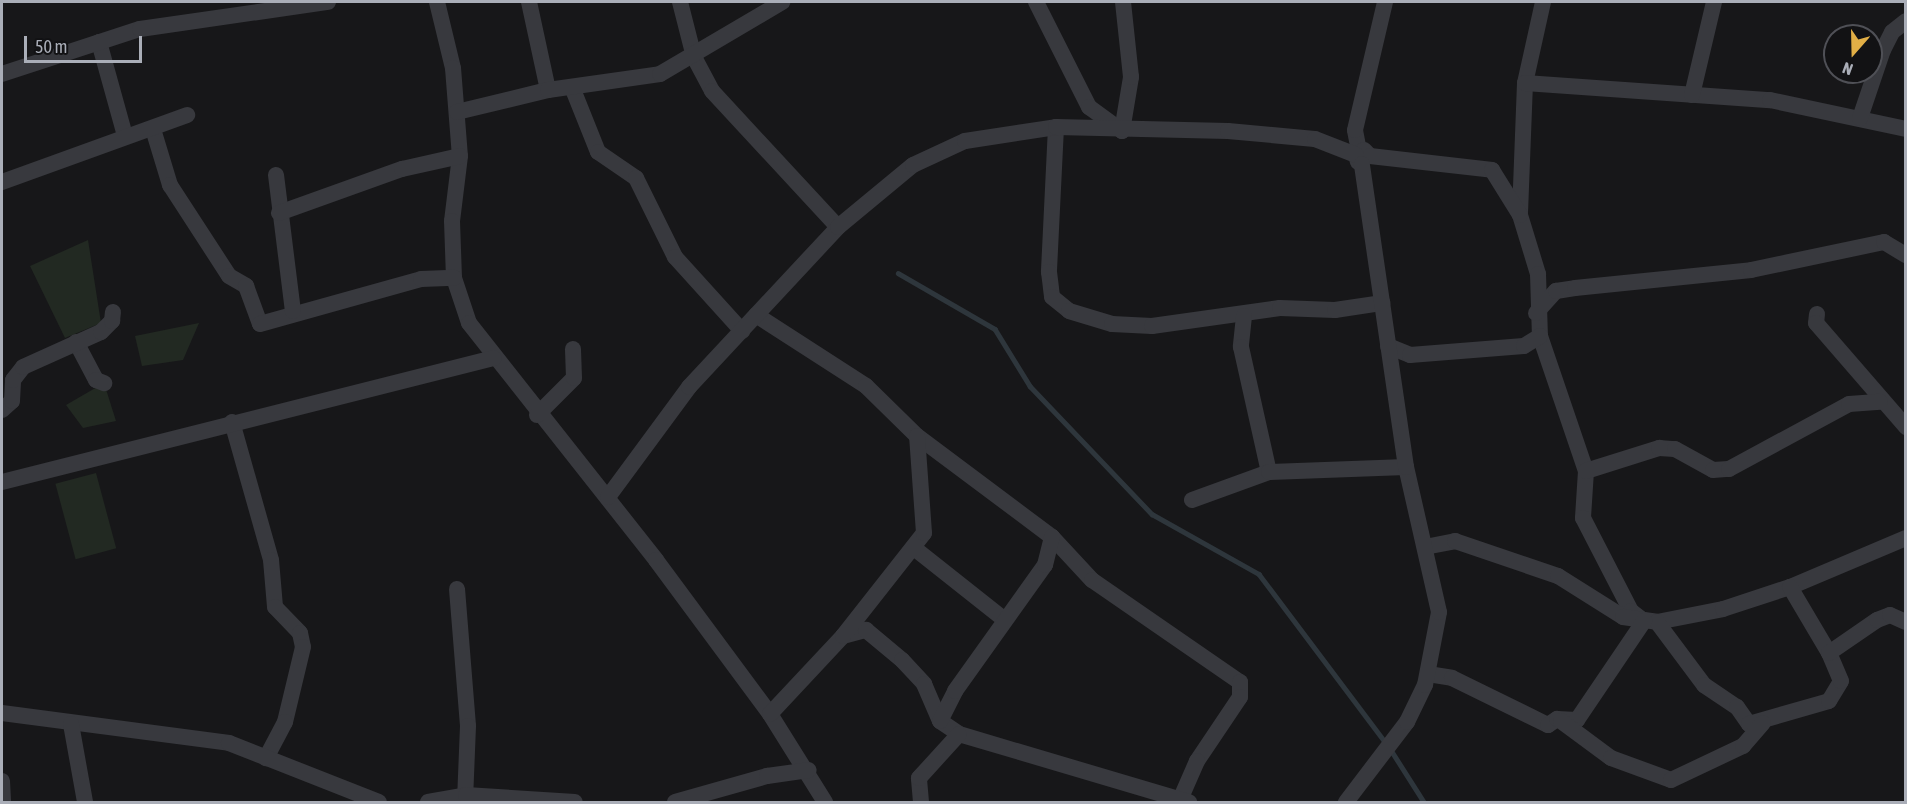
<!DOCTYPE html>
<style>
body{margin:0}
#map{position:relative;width:1907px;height:804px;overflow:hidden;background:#171719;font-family:"Asap Condensed",sans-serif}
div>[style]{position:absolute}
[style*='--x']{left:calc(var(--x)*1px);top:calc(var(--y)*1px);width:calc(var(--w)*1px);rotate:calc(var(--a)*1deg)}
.green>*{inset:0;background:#222922;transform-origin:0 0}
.stream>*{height:4.5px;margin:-2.25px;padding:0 2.25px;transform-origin:2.25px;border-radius:2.25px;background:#2e363c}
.minor>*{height:16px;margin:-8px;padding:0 8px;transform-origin:8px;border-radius:8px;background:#38393e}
span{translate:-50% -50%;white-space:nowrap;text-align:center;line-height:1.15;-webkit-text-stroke:4.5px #121214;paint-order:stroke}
.frame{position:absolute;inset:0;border:3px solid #aaaeb8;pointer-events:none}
.north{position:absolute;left:1823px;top:24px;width:60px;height:60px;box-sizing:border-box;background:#121214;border:2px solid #4f5056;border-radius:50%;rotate:200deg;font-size:16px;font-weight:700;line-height:24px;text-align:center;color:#aaaeb8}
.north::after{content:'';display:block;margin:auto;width:21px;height:27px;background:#e2af46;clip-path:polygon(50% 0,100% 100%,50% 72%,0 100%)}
.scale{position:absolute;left:24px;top:36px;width:118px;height:27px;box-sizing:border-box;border:3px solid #aaaeb8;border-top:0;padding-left:8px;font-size:18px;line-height:21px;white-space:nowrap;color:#aaaeb8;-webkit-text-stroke:4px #121214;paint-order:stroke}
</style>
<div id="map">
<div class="green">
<div style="clip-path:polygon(88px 240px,101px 323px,65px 338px,30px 266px)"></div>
<div style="clip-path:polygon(199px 323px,183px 360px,142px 366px,135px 336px)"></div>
<div style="clip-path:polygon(104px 383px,116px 421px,83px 428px,66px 405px)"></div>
<div style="left:96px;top:473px;width:78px;height:42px;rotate:75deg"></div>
</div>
<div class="stream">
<div style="--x:898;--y:273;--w:112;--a:30"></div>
<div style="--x:995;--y:329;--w:67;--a:58.4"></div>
<div style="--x:1030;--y:386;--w:177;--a:46.4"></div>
<div style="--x:1152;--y:514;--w:123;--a:29.3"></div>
<div style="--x:1259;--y:574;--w:211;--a:53.1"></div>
<div style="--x:1391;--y:750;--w:62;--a:57.6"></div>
</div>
<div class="minor">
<div style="--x:437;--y:2;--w:68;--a:76.4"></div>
<div style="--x:453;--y:68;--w:88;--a:85.5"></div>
<div style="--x:460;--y:156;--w:65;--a:97"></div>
<div style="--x:452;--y:221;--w:57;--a:88"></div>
<div style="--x:454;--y:278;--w:47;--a:71.6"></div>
<div style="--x:469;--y:323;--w:302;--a:51.7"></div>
<div style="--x:656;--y:560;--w:192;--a:53.5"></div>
<div style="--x:770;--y:714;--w:104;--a:58"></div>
<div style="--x:529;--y:2;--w:90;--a:77.8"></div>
<div style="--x:680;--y:2;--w:57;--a:75.7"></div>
<div style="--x:694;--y:57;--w:38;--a:62"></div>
<div style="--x:712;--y:91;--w:185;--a:47.2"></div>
<div style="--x:1036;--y:2;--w:118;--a:63.2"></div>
<div style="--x:1089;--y:107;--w:41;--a:36"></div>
<div style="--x:1122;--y:131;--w:55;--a:-80.5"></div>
<div style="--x:1131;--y:77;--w:75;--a:-96.1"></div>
<div style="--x:1543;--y:2;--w:83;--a:102.5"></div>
<div style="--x:1525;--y:83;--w:132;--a:92.2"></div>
<div style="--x:1520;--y:215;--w:62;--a:73"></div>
<div style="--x:1538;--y:274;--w:62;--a:88.2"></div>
<div style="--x:1540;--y:336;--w:143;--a:71.2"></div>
<div style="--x:1586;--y:471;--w:47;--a:93.7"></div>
<div style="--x:1583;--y:518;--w:105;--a:62.7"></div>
<div style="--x:1631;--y:611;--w:16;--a:38"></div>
<div style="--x:99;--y:42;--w:98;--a:74.5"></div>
<div style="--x:2;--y:74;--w:145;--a:-18.1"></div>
<div style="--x:140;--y:29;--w:190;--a:-8.2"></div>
<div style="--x:1525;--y:83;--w:246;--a:4"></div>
<div style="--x:1770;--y:100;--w:139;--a:12"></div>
<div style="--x:572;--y:87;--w:70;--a:68.2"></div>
<div style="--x:598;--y:152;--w:46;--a:34.4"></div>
<div style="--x:636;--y:178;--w:88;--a:63.7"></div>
<div style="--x:675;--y:257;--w:100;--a:47.8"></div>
<div style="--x:1692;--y:95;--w:96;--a:-76.7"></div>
<div style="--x:457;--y:112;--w:94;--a:-13.6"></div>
<div style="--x:548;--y:90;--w:113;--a:-8.1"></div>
<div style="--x:660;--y:74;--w:142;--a:-30.5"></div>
<div style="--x:1860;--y:118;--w:72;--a:-71.3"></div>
<div style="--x:1883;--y:50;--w:20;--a:-63"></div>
<div style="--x:1892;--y:32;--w:18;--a:-38"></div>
<div style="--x:1056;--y:127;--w:145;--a:92.8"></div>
<div style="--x:1049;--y:272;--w:25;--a:83"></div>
<div style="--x:1052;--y:297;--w:22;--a:39"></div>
<div style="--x:1069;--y:311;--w:45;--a:16.8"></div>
<div style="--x:1112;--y:324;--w:40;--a:2.9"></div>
<div style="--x:1152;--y:326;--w:129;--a:-8"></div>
<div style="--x:1280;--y:308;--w:55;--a:2.1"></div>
<div style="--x:1335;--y:310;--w:48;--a:-8.5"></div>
<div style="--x:153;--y:129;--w:59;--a:73.1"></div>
<div style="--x:170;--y:185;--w:108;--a:57"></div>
<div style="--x:229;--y:276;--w:20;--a:30"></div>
<div style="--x:246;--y:286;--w:40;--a:69.8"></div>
<div style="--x:260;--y:324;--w:167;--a:-15.6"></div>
<div style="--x:421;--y:279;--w:33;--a:-2"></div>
<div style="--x:1359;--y:151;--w:21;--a:-101"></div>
<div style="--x:1355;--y:130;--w:131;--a:-76.8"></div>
<div style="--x:1358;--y:162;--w:7;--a:-106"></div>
<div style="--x:1356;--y:155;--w:9;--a:-32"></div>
<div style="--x:1364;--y:150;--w:8;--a:45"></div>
<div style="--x:1370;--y:156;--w:123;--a:6.5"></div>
<div style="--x:1492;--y:170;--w:53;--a:58.1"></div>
<div style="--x:276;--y:175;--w:137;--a:82.9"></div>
<div style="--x:2;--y:182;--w:197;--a:-19.9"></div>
<div style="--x:279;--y:213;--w:131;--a:-19.7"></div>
<div style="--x:402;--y:169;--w:59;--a:-12.6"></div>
<div style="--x:1536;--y:313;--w:30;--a:-48"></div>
<div style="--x:1556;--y:291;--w:19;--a:-9"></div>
<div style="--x:1575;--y:288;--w:177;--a:-5.8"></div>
<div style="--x:1751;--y:270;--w:136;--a:-11.9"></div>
<div style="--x:1884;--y:242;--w:26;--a:31"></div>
<div style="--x:1817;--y:314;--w:9;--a:96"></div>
<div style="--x:1816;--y:323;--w:138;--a:49.1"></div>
<div style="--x:756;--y:315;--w:131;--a:32.8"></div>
<div style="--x:866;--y:386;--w:71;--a:44.4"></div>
<div style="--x:917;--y:436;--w:169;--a:36.8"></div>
<div style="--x:1052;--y:537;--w:59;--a:47.1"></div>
<div style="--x:1092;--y:580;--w:180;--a:34.6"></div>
<div style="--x:1240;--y:682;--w:15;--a:90"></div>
<div style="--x:1240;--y:697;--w:77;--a:123.9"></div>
<div style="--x:1197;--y:761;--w:43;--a:113.6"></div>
<div style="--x:1244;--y:316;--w:31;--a:96"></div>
<div style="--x:1241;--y:347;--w:128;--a:77.4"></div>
<div style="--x:76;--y:342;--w:43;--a:62.2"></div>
<div style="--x:96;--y:380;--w:9;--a:21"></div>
<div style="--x:1388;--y:346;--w:24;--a:22"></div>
<div style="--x:1410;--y:355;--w:114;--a:-4.5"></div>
<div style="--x:1524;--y:346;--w:19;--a:-32"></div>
<div style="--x:2;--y:410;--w:13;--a:-42"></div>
<div style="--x:12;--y:401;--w:21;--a:-87"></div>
<div style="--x:13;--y:380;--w:16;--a:-52"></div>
<div style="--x:23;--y:367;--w:85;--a:-24.2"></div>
<div style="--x:101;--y:332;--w:16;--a:-45"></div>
<div style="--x:112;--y:321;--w:9;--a:-84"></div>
<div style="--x:537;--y:415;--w:52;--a:-45"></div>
<div style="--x:574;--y:378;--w:29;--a:-92"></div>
<div style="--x:232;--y:422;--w:143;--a:74.2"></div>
<div style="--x:271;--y:560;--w:47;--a:85.1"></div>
<div style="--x:275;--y:607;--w:36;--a:46"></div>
<div style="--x:300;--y:633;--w:14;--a:78"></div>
<div style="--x:303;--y:647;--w:77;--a:103.5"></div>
<div style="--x:285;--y:722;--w:41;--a:117.8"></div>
<div style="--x:1586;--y:471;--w:77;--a:-17.5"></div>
<div style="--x:1659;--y:448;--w:16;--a:4"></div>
<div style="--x:1675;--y:449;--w:43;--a:28.9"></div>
<div style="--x:1713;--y:470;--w:16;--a:-4"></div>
<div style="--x:1729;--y:469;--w:136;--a:-28.4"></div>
<div style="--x:1849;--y:404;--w:31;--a:-4"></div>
<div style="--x:2;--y:482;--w:507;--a:-14.15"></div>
<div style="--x:608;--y:497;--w:137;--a:-53.6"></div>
<div style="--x:689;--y:387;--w:219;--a:-47"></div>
<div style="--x:838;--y:227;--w:97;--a:-39.6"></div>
<div style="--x:913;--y:165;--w:57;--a:-24.8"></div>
<div style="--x:965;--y:141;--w:92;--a:-8.7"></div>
<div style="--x:1056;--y:127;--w:172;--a:1.3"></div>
<div style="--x:1228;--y:131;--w:87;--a:5.3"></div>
<div style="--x:1315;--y:139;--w:44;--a:21.3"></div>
<div style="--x:1192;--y:500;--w:82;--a:-20"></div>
<div style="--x:1269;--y:472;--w:137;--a:-2.1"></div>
<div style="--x:1425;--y:547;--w:31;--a:-11"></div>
<div style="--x:1455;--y:541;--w:109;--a:18.8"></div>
<div style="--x:1558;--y:576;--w:77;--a:32.2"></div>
<div style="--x:1623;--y:617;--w:34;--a:8"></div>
<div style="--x:1657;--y:622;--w:67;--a:-11.1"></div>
<div style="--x:1723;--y:609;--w:71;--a:-18.2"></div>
<div style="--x:1790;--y:587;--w:126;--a:-22.9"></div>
<div style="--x:914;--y:548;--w:116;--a:38.4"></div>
<div style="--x:1790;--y:587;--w:77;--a:59.4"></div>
<div style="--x:457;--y:589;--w:137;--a:85.4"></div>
<div style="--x:468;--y:726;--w:76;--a:92.3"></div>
<div style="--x:1657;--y:622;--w:79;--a:53.3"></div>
<div style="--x:1704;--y:685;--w:40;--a:34"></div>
<div style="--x:1737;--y:707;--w:21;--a:55"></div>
<div style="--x:1749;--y:724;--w:83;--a:-16"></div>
<div style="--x:1829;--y:701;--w:23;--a:-59"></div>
<div style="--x:1841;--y:681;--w:30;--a:-113"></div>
<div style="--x:1829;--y:653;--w:58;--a:-34.5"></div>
<div style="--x:1877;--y:620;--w:14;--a:-21"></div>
<div style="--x:1890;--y:615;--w:17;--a:24"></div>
<div style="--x:843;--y:636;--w:24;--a:-15"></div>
<div style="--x:866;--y:630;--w:47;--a:39.8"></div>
<div style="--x:902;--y:660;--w:33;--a:47"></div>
<div style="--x:924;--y:684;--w:40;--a:66.6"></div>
<div style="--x:940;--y:721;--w:23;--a:34"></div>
<div style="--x:959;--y:734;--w:240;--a:16.5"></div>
<div style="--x:1428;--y:674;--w:24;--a:9"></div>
<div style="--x:1452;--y:678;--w:107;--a:26.1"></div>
<div style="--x:1548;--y:725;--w:11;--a:-34"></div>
<div style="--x:1557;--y:719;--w:20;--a:3"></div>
<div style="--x:1577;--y:720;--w:120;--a:-55.9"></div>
<div style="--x:2;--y:713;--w:229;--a:7.5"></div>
<div style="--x:229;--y:743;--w:161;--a:21.5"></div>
<div style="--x:770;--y:714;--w:107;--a:-46.9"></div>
<div style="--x:843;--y:636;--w:131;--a:-51.8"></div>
<div style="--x:924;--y:533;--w:97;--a:-94.1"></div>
<div style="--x:940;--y:721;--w:34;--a:-63"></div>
<div style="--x:955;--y:691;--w:155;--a:-54.5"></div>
<div style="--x:1045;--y:565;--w:29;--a:-76"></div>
<div style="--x:1561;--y:721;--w:62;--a:36.5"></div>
<div style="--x:1611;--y:758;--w:64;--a:20.1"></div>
<div style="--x:1671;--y:780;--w:80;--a:-25.3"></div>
<div style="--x:1743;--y:746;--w:30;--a:-49"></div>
<div style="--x:71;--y:724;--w:79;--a:79.8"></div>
<div style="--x:2;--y:781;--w:21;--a:87"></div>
<div style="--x:428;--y:802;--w:39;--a:-10"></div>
<div style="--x:466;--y:795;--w:109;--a:3.7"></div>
<div style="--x:675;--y:802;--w:96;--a:-15.8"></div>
<div style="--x:767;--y:776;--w:42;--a:-8.1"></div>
<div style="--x:921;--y:802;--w:24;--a:-95"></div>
<div style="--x:919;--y:778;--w:59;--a:-47.7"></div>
<div style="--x:1346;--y:802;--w:101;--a:-52.7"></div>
<div style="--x:1407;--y:722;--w:41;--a:-64.1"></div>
<div style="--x:1425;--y:685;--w:74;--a:-79.1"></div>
<div style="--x:1439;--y:612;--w:149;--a:-102.8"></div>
<div style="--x:1406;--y:467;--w:306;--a:-98.3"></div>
</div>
<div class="frame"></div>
<div class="north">N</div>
<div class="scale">50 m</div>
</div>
